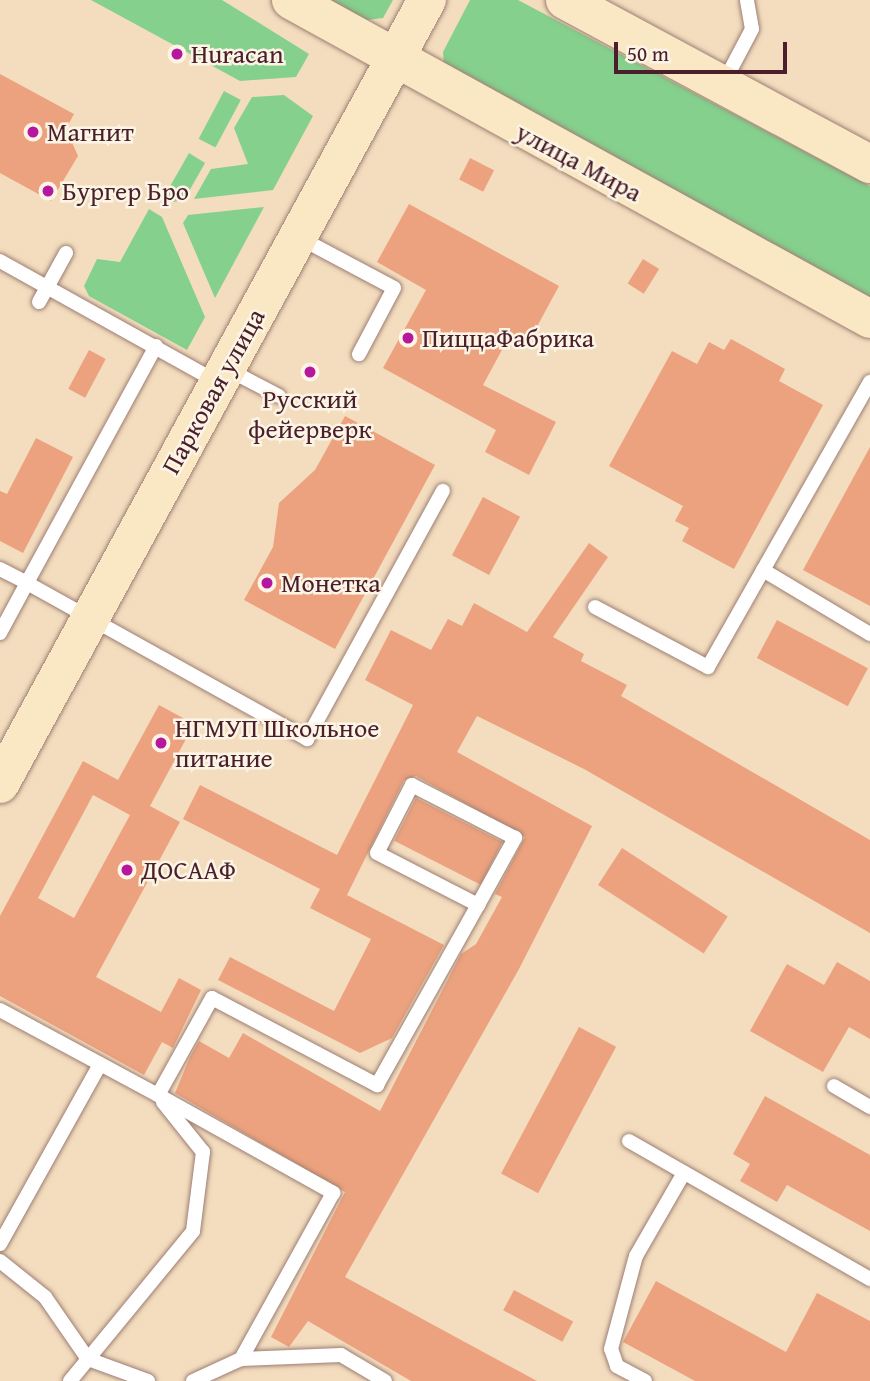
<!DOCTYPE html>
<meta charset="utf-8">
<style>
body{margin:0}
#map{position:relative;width:870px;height:1381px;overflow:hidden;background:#f3ddbe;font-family:"Gentium Book Plus",serif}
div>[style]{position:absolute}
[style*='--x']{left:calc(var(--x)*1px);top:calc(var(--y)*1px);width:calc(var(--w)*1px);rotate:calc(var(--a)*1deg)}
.green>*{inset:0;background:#85d08d;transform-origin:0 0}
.building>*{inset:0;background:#eca27e;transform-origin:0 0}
.roads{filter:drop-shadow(0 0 2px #9e7e74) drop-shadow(0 0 2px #9e7e74)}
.service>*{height:14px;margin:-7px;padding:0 7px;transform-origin:7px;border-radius:7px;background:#fff}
.secondary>*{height:38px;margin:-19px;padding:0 19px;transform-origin:19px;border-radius:19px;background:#fae7c3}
.dots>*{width:19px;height:19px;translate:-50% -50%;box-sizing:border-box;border:4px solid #fcf5e5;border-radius:50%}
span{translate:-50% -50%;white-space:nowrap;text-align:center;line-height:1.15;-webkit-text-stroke:5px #fcf5e5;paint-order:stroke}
.poi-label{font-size:26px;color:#4a1f2b}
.left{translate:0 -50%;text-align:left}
.street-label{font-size:26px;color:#4a1f2b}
.scale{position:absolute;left:614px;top:42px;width:173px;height:32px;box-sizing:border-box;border:4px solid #4a1f2b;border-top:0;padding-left:9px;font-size:21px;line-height:24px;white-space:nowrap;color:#4a1f2b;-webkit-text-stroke:5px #fcf5e5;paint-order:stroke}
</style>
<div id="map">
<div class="green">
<div style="clip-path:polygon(91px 0,222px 0,309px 54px,296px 77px,240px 81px)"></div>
<div style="clip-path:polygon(321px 0,393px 0,383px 18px,359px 21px)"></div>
<div style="clip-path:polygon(470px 0,518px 0,870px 186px,870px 303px,444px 64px,443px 52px)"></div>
<div style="left:224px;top:91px;width:19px;height:54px;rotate:28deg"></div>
<div style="clip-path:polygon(284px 95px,313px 116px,273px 190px,194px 199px,211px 169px,248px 164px,234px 128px,252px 97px)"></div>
<div style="clip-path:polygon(189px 153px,205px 163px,184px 200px,173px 202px,164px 197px)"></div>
<div style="clip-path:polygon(264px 207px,215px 298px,183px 223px,188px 215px)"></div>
<div style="clip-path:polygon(149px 209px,162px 217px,205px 317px,187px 350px,89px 296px,84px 286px,97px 259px,120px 262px)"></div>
</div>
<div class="building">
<div style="clip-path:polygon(0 74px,74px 114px,66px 129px,78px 156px,51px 201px,0 173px)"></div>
<div style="left:470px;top:158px;width:27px;height:24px;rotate:27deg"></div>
<div style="clip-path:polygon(409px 204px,559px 286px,527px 345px,510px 335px,483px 385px,556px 422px,529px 475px,485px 452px,496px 430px,383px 368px,426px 290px,377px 262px)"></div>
<div style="left:643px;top:259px;width:19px;height:29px;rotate:32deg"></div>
<div style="clip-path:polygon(731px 339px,785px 369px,779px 381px,823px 405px,734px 569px,682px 541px,689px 528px,675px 521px,683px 506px,609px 466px,672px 351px,697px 364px,709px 342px,724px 350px)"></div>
<div style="left:89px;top:350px;width:19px;height:44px;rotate:28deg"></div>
<div style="clip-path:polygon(345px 416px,435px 465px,335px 649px,244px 600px,273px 547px,279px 503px,315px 470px)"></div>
<div style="clip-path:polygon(36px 438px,73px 457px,23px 553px,0 541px,0 491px,7px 494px)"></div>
<div style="clip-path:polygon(870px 447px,870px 606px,803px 570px)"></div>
<div style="left:483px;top:497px;width:42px;height:66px;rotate:28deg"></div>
<div style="clip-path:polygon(589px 543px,608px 557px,553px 637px,584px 654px,581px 661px,627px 685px,621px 696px,870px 840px,870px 933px,584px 769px,477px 716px,457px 752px,592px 826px,519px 969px,345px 1277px,537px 1381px,411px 1381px,308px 1321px,289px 1347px,271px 1337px,345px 1192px,175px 1093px,190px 1057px,199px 1041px,229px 1058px,243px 1033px,380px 1111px,461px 954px,476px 944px,502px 897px,495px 894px,525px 837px,416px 776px,404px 780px,347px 895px,444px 945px,392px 1038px,360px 1053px,218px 980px,230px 957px,334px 1011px,371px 939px,310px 908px,320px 889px,183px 819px,200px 785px,337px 855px,413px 705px,365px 680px,391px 630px,431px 650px,448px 619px,462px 626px,474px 603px,527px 632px)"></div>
<div style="left:777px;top:620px;width:103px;height:43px;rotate:28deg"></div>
<div style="clip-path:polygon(evenodd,159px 705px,194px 724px,150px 806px,180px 822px,96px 977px,161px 1012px,179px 978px,201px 990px,173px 1048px,162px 1042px,144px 1075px,0 996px,0 916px,83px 761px,118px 780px,159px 705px,93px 795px,130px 815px,74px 918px,38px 898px,93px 795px)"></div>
<div style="left:416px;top:798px;width:97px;height:48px;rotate:27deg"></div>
<div style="left:622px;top:848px;width:126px;height:44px;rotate:33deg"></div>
<div style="clip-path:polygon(837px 962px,870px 981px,870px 1039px,849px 1027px,823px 1072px,750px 1031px,787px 964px,824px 985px)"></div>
<div style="left:579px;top:1027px;width:42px;height:166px;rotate:28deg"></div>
<div style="clip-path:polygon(765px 1096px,870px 1155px,870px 1231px,787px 1185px,777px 1202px,740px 1181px,750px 1164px,733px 1154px)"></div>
<div style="clip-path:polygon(656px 1281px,786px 1352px,817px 1293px,870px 1321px,870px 1381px,695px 1381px,623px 1342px)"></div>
<div style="left:514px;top:1290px;width:67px;height:23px;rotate:28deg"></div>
</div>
<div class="roads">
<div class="service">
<div style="--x:723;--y:84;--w:62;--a:-62.2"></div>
<div style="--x:752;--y:29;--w:29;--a:-100"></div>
<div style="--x:300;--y:238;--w:106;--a:28"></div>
<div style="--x:394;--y:288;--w:75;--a:117.9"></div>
<div style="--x:0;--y:261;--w:247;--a:29.1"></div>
<div style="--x:39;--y:302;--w:56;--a:-61.1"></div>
<div style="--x:156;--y:346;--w:270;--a:118.6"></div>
<div style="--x:27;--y:583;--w:321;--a:29.1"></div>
<div style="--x:307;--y:739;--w:283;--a:-61.3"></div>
<div style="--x:229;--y:370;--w:56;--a:27.5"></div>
<div style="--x:0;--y:569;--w:30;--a:27"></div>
<div style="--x:27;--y:583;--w:57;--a:118.4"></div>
<div style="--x:763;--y:570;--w:125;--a:30.9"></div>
<div style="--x:595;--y:607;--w:128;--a:28"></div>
<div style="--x:708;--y:667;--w:328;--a:-60.4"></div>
<div style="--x:0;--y:1010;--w:179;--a:28.3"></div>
<div style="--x:158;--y:1095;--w:111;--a:-60.9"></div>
<div style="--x:212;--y:998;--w:187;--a:27.8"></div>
<div style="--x:377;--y:1085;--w:206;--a:-60.7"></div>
<div style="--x:478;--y:905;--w:77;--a:-61.1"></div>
<div style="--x:515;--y:838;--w:116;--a:-152.8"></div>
<div style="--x:412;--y:785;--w:76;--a:117.2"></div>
<div style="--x:377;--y:853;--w:114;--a:27.2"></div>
<div style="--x:834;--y:1086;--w:42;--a:30.3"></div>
<div style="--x:158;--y:1095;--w:201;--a:29.2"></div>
<div style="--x:333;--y:1193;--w:190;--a:119"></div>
<div style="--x:629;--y:1141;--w:278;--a:29.8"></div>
<div style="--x:0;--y:1244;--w:206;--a:-60.9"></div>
<div style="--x:0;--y:1261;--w:58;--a:38.7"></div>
<div style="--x:45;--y:1297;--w:75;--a:55.3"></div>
<div style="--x:88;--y:1359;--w:64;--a:20.1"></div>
<div style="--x:70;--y:1381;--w:194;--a:-50.6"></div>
<div style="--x:193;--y:1231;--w:80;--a:-82.8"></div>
<div style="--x:203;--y:1152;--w:64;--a:-128.7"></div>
<div style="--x:193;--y:1381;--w:53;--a:-24.6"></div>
<div style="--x:241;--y:1359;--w:100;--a:-2.3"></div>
<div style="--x:341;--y:1355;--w:51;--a:30.6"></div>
<div style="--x:645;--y:1381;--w:32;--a:-152"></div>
<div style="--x:617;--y:1366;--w:18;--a:-109"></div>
<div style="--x:611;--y:1349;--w:96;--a:-75"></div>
<div style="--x:636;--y:1256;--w:96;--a:-60"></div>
</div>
<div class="secondary">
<div style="--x:291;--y:0;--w:661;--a:28.85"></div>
<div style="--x:565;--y:0;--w:346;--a:28.3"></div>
<div style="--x:0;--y:784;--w:893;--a:-61.43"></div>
</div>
</div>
<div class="dots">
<div style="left:177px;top:54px;background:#b5179e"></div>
<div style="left:33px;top:132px;background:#b5179e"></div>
<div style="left:48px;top:191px;background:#b5179e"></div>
<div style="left:408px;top:338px;background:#b5179e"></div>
<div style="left:310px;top:372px;background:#b5179e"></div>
<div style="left:267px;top:583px;background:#b5179e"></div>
<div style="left:161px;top:743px;background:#b5179e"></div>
<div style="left:127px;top:870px;background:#b5179e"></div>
</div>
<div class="poi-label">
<span class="left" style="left:191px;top:54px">Huracan</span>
<span class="left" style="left:47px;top:132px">Магнит</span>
<span class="left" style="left:62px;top:191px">Бургер Бро</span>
<span class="left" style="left:422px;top:338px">ПиццаФабрика</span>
<span style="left:310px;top:414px">Русский<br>фейерверк</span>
<span class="left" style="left:281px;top:583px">Монетка</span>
<span class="left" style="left:175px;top:743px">НГМУП Школьное<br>питание</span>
<span class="left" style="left:141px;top:870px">ДОСААФ</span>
</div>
<div class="street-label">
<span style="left:579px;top:162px;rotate:28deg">улица Мира</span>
<span style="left:213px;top:391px;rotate:-61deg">Парковая улица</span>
</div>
<div class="scale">50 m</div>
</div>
